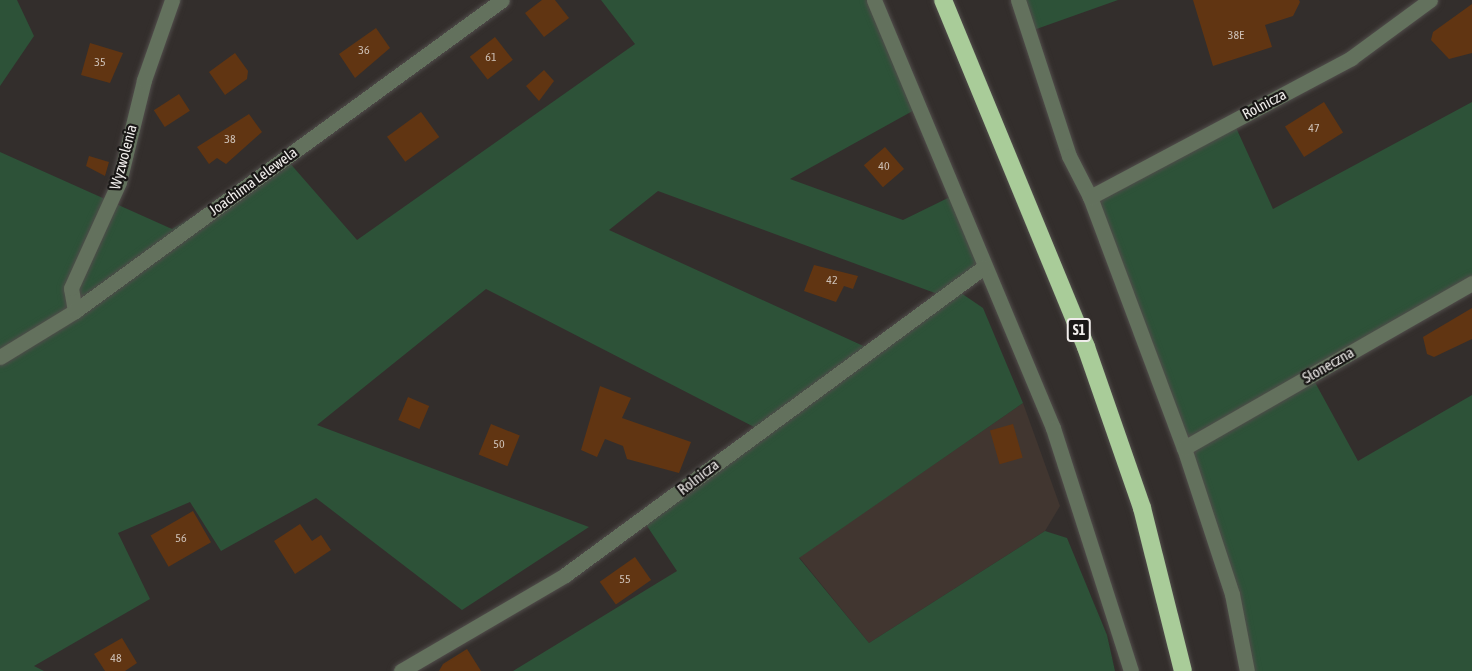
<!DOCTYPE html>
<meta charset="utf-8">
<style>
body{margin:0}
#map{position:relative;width:1472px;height:671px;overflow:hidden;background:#332e2c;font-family:"Asap Condensed",sans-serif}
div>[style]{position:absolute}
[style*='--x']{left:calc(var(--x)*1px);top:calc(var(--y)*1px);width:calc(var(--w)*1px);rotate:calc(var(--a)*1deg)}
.built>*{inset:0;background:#413630}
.green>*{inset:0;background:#2d5238}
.building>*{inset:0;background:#613512;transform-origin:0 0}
.roads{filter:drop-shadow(0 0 2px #514d4b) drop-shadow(0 0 2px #514d4b)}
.minor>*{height:15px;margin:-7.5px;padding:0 7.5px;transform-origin:7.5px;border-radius:7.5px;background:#63715d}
.highway>*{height:18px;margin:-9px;padding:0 9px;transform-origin:9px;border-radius:9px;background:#a9cc99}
span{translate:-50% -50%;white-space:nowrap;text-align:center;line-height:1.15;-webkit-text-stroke:4.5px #191716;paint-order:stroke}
.number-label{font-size:12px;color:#ccbfb5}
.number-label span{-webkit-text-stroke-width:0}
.shield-label span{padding:2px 4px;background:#191716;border:2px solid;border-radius:4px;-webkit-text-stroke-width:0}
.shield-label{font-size:14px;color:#f0edeb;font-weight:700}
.street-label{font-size:15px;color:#f0edeb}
</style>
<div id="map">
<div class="built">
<div style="clip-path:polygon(1023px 403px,1060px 506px,1045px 531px,869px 643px,799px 557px)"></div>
</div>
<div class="green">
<div style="clip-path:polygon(0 0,17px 0,34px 36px,0 86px)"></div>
<div style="clip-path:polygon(evenodd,601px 0,874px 0,918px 108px,790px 179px,903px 220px,954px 195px,984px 267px,961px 293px,983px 308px,1023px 403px,799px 558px,869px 643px,1045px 531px,1067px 538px,1107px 635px,1115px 671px,513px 671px,677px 571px,643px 520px,758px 429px,486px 289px,317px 425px,589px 527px,462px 610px,316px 498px,221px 551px,190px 502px,118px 533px,150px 599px,34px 666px,44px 671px,0 671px,0 152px,172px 229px,288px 161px,357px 240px,635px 44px,601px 0,658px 191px,943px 296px,870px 349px,609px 230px,658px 191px)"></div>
<div style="clip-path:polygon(1018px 0,1118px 0,1028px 32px)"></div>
<div style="clip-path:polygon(1472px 102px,1472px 283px,1311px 375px,1358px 461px,1472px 395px,1472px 671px,1247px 671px,1232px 594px,1090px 197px,1233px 121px,1273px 209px)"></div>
</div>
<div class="building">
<div style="clip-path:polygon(542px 0,555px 0,569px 18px,544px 37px,525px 13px)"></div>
<div style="clip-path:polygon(1193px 0,1299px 0,1300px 2px,1293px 16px,1265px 25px,1272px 47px,1213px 66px)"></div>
<div style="clip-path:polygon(1472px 4px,1472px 53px,1449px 59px,1431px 40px,1433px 32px)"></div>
<div style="clip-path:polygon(376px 28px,390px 48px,355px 78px,339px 54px)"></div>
<div style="left:495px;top:37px;width:29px;height:32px;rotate:52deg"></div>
<div style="clip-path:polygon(90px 43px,123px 53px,110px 83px,81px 75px)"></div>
<div style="clip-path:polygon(235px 53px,248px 71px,247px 79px,225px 95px,209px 72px)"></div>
<div style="clip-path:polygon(544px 70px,554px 81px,539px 101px,526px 86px)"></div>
<div style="left:179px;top:94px;width:20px;height:30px;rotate:57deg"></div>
<div style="left:1324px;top:102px;width:36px;height:46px;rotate:58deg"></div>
<div style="left:421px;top:112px;width:31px;height:42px;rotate:54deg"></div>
<div style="clip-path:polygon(249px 114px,262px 132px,226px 164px,217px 158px,209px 164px,197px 147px)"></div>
<div style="left:885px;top:147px;width:29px;height:28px;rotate:49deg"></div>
<div style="clip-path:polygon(89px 156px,109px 162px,105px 176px,86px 166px)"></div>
<div style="clip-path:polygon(814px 265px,858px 276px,853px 289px,844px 286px,836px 302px,804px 291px)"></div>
<div style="clip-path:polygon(1472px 308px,1472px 339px,1434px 357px,1427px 354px,1423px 337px)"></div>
<div style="clip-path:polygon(600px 386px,631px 398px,622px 418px,691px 442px,679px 473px,627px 459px,623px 446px,605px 439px,597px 457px,581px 450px)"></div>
<div style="left:408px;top:397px;width:23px;height:25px;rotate:23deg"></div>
<div style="left:491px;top:424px;width:31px;height:33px;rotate:22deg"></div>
<div style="left:1013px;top:424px;width:35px;height:24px;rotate:74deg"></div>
<div style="left:193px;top:511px;width:36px;height:49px;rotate:60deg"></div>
<div style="clip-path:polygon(300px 524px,312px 541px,321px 535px,331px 550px,295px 574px,274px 541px)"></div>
<div style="left:635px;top:557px;width:28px;height:43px;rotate:55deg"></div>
<div style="clip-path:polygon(122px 638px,137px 663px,125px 671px,105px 671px,94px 654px)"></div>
<div style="clip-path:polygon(467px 649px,481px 671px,439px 671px,443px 664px)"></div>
</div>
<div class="roads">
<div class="minor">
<div style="--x:874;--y:0;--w:464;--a:67.3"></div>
<div style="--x:1053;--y:428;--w:255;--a:72.2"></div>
<div style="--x:1018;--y:0;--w:164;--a:71.9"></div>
<div style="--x:1069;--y:156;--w:46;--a:62.9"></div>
<div style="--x:1090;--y:197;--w:268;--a:69.5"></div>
<div style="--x:1184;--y:448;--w:154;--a:71.8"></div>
<div style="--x:1232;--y:594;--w:78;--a:79"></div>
<div style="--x:1090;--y:197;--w:296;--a:-28"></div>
<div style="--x:1351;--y:58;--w:98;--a:-36.3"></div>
<div style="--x:75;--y:311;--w:23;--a:-100"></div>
<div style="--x:71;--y:288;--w:116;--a:-65.6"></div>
<div style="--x:119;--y:182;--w:105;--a:-76.2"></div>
<div style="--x:144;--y:80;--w:85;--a:-70.7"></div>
<div style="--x:0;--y:357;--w:88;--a:-31.5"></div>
<div style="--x:75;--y:311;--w:528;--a:-36.07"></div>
<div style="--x:1184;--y:448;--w:332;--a:-29.8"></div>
<div style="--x:401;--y:671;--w:190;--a:-30.3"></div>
<div style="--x:565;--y:575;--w:520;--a:-36.32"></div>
</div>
<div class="highway">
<div style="--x:943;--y:0;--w:375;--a:67.6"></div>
<div style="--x:1086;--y:347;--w:170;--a:70.8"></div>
<div style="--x:1142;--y:508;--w:168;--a:75.9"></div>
</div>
</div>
<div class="number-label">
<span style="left:1236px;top:36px">38E</span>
<span style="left:364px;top:51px">36</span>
<span style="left:491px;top:58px">61</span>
<span style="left:100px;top:63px">35</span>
<span style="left:1314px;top:129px">47</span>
<span style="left:230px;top:140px">38</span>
<span style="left:884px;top:167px">40</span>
<span style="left:832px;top:281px">42</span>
<span style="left:499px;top:445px">50</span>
<span style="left:181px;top:539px">56</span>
<span style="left:625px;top:580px">55</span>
<span style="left:116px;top:659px">48</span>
</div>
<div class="shield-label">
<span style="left:1079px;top:330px">S1</span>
</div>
<div class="street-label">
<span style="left:1264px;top:104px;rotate:-28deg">Rolnicza</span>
<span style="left:123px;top:157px;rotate:-75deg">Wyzwolenia</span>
<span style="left:253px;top:181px;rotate:-36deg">Joachima Lelewela</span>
<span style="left:1328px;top:365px;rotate:-30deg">Słoneczna</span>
<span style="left:698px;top:477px;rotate:-38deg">Rolnicza</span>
</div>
</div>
